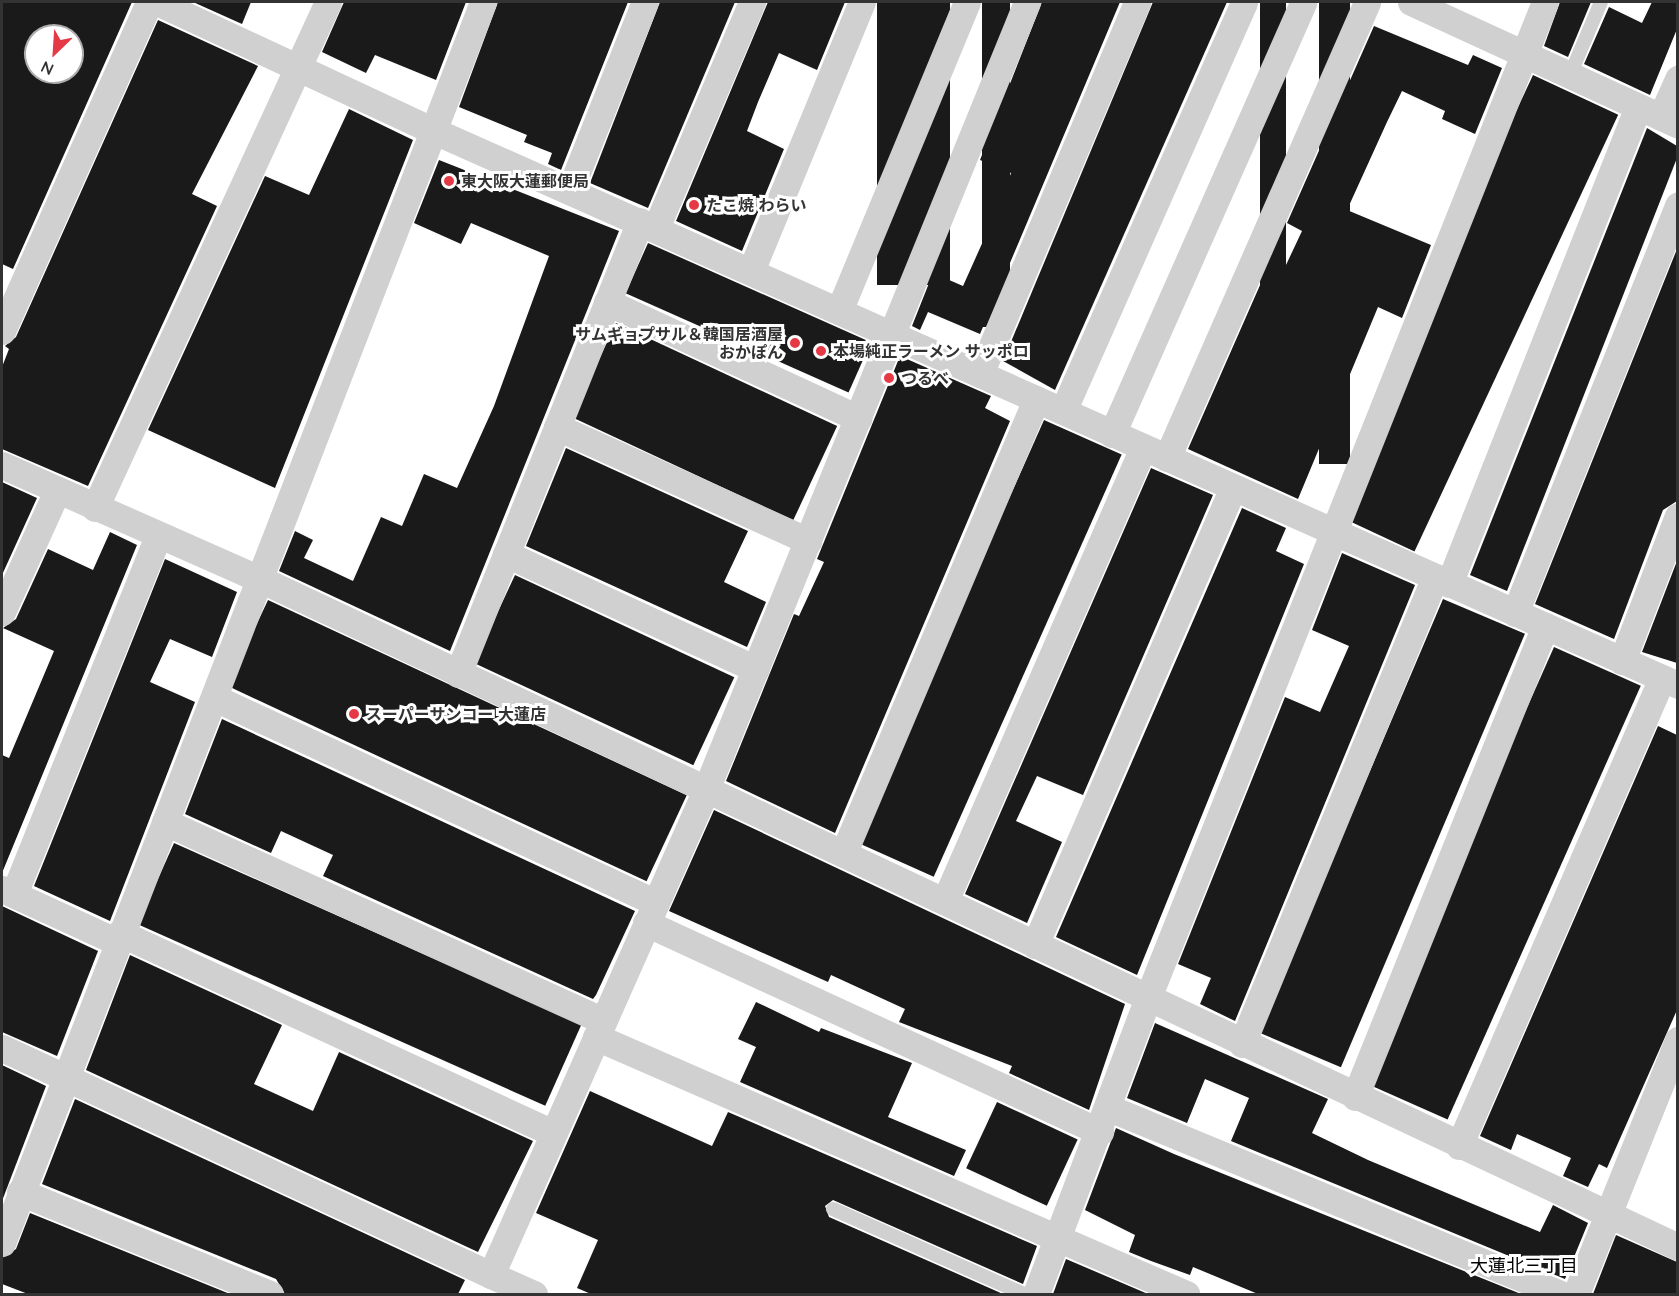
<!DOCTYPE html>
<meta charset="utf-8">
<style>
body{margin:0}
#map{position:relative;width:1679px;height:1296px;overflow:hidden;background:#fff;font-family:Quicksand,"Noto Sans JP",sans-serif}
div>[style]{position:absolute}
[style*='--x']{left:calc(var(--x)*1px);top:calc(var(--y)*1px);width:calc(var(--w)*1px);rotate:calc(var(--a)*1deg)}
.building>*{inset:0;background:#1a1a1a;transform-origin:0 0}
.service>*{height:14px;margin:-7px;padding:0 7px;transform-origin:7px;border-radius:7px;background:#d0d0d0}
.minor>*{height:27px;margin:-13.5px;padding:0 13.5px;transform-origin:13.5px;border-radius:13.5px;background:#d0d0d0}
.dots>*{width:16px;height:16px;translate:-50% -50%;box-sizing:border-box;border:3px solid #fff;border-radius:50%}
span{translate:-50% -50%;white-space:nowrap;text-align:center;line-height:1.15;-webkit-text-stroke:6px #fff;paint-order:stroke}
.poi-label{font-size:16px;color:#333;font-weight:700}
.left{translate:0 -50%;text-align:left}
.right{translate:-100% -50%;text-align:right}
.neighbourhood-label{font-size:18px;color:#000}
.frame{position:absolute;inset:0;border:3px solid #333;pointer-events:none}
.north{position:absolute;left:24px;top:24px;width:60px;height:60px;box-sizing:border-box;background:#fff;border:2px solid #adadad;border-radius:50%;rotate:205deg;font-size:16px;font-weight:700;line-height:24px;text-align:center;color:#333}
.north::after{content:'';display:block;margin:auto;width:21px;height:27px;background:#e63946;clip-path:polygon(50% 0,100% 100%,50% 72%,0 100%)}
</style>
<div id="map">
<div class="building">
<div style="clip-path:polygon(evenodd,2px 2px,132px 2px,13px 269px,2px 264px,2px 2px,36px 36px,72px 36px,72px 72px,36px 72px,36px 36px)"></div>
<div style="clip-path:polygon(193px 2px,251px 2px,242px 24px)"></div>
<div style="clip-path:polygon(344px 2px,466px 2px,436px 80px,375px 55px,366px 73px,322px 52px)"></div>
<div style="clip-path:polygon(498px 2px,628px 2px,561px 170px,548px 164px,552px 153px,524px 142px,527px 135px,459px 107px)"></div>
<div style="clip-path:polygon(660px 2px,735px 2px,648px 208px,590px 183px)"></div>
<div style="clip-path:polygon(768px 2px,845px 2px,817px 70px,779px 53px,758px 102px,747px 131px,784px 149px,742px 251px,676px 221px)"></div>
<div style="left:877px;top:2px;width:73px;height:283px"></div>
<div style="left:982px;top:2px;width:28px;height:325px"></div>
<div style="clip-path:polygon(1042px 2px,1120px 2px,980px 334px,928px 312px,920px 330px,912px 326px,933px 273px,963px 286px,1002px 199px,1011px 173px,980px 160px)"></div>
<div style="clip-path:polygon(1153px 2px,1227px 2px,1055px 390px,1003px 361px)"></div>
<div style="left:1260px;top:2px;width:26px;height:438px"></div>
<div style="left:1319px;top:2px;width:31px;height:462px"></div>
<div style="clip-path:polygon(1560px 2px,1591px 2px,1568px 57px,1544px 46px)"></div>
<div style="clip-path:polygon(1652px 2px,1677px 2px,1677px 29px,1650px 95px,1584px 64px,1609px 7px,1642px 23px)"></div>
<div style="clip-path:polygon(158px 20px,258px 66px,192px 194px,217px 206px,88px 486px,2px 449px,2px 367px,9px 349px,5px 346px,16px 337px)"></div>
<div style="clip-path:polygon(1374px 26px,1468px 65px,1473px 55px,1502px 68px,1475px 134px,1442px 119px,1445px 111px,1402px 91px,1387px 122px,1347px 210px,1431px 245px,1402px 318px,1378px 307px,1298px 499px,1188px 449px,1264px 276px,1278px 282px,1302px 231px,1287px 223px)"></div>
<div style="left:1533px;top:75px;width:94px;height:482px;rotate:25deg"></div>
<div style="clip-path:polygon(349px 109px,413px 140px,275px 488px,148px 430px,265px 176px,309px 195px)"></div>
<div style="clip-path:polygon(1647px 128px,1677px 146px,1677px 158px,1507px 591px,1470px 575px)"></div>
<div style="clip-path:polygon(439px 160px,619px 231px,450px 651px,279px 571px,295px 531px,313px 540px,304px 558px,353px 581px,381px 517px,402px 526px,424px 474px,457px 488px,494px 406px,549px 256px,471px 223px,461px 244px,414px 223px)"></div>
<div style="left:648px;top:243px;width:244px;height:55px;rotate:24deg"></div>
<div style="clip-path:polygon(1677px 249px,1677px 501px,1663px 510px,1614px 639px,1535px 604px)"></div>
<div style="left:616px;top:323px;width:244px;height:104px;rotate:25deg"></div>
<div style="clip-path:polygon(900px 356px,991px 396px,985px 408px,1010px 421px,835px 833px,726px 781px,794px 614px,799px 616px,824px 562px,817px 559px)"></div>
<div style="left:1044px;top:420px;width:85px;height:462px;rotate:24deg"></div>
<div style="clip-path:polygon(566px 448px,748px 531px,724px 582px,766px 602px,747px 647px,526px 546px)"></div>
<div style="clip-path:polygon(1151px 468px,1213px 495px,1083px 795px,1037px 776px,1016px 821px,1062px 842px,1027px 923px,965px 894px)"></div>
<div style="clip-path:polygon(2px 482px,37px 498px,2px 575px)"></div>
<div style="clip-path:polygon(1242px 508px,1286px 528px,1276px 551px,1304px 564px,1137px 975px,1056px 937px)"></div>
<div style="clip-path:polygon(110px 532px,137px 545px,2px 873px,2px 755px,9px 758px,54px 651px,3px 628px,16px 619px,48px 549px,93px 570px)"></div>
<div style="clip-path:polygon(1342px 553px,1415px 585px,1235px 1021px,1200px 1004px,1211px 978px,1178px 964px,1285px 697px,1320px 712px,1349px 646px,1312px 630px)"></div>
<div style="clip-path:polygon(165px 559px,237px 592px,212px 657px,170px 639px,150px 682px,195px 702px,110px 921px,34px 886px)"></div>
<div style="clip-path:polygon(1677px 561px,1677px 663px,1642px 652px)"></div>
<div style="left:515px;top:575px;width:242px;height:97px;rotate:25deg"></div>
<div style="left:1443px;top:599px;width:89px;height:471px;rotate:23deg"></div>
<div style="left:268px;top:600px;width:462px;height:95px;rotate:25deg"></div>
<div style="left:1554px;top:647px;width:95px;height:475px;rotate:24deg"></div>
<div style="clip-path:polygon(222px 719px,635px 911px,596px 995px,593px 999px,323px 876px,333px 855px,281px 831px,271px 853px,185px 814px)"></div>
<div style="clip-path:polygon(1658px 726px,1677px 735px,1677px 1010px,1607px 1168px,1599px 1164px,1588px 1187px,1563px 1176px,1571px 1158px,1517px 1134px,1511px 1150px,1480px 1136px)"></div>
<div style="clip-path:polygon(714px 810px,1125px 1004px,1089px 1110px,1009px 1073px,1012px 1066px,899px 1022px,905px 1009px,831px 975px,828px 982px,669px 911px)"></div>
<div style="left:174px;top:843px;width:446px;height:89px;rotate:24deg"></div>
<div style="clip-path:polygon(2px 906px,98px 951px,57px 1056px,2px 1032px)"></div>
<div style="clip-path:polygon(130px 955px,282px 1025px,254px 1084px,313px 1111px,339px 1052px,533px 1141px,478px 1252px,86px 1070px)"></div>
<div style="clip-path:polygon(756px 1002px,819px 1032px,821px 1028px,912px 1063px,888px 1117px,966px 1150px,954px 1176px,740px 1082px,756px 1047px,738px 1039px)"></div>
<div style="clip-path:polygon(1155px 1023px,1328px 1099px,1312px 1133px,1368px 1160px,1540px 1232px,1553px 1205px,1588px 1223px,1565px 1279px,1231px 1141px,1249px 1098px,1205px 1079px,1187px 1123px,1127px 1098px)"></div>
<div style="clip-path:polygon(2px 1065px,46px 1086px,2px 1201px)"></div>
<div style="clip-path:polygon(590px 1091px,712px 1146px,728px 1112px,1037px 1246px,1023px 1284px,833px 1200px,825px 1206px,829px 1217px,1003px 1294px,591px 1294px,577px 1288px,598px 1240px,536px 1213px)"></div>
<div style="clip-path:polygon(75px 1099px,465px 1280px,458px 1294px,285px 1294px,276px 1279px,42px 1184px)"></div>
<div style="left:997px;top:1102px;width:89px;height:73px;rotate:25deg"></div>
<div style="clip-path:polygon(1116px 1128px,1174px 1154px,1521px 1294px,1258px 1294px,1193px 1267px,1190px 1275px,1151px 1261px,1129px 1252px,1135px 1235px,1085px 1210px)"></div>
<div style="clip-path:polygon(30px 1213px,230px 1294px,28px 1294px,2px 1284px,2px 1258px,16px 1249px)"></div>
<div style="clip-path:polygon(1616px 1235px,1677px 1262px,1677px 1294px,1593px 1294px)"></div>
<div style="clip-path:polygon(1066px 1259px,1148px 1294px,1053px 1294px)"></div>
</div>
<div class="service">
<div style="--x:1570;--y:75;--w:79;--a:-67"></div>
<div style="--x:833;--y:1209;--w:209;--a:24"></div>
</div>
<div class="minor">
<div style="--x:157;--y:2;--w:303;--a:25"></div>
<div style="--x:432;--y:130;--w:1364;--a:24.01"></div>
<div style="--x:1411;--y:2;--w:294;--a:24.7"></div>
<div style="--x:1661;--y:117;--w:42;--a:-65.9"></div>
<div style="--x:570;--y:190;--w:202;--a:-68.3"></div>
<div style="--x:656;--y:228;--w:246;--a:-67"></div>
<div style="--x:751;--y:271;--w:291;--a:-67.6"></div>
<div style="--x:607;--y:302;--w:277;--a:24.8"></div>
<div style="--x:839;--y:311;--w:334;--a:-67.5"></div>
<div style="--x:2;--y:331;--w:360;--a:-65.9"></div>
<div style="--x:980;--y:374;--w:404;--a:-67.1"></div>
<div style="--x:1063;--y:411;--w:447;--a:-66.1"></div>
<div style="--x:557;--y:427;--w:276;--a:24.4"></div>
<div style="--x:1112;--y:434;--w:472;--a:-66.1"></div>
<div style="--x:1167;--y:458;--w:498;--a:-66.3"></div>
<div style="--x:2;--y:465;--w:284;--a:23.9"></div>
<div style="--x:262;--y:580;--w:1565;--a:25.22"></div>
<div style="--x:95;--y:508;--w:557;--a:-65.28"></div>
<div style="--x:506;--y:554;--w:275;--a:24.7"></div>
<div style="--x:1449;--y:584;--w:513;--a:-68.39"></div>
<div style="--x:2;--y:612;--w:133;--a:-65.6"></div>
<div style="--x:1515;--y:613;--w:439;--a:-68.2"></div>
<div style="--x:1622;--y:661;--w:155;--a:-68.9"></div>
<div style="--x:458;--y:674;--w:488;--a:-68.1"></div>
<div style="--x:215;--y:698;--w:486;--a:24.9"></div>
<div style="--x:165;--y:822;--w:480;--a:24.4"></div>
<div style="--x:844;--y:852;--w:492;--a:-67"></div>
<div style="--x:2;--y:889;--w:127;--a:24.7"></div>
<div style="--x:14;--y:894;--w:387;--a:-68.1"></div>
<div style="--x:945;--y:901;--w:495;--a:-66.4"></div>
<div style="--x:646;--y:923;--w:500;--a:24.7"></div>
<div style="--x:120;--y:933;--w:477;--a:24.8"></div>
<div style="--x:1035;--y:945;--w:498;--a:-66.6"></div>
<div style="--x:596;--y:1037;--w:644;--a:23.54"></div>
<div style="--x:1242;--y:1044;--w:505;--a:-67.55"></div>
<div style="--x:2;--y:1048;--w:539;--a:24.9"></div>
<div style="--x:1355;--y:1097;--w:508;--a:-68.03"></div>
<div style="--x:1109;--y:1108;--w:489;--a:22.4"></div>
<div style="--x:1459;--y:1146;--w:510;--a:-66.55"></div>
<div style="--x:20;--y:1192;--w:270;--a:22.2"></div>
<div style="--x:2;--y:1243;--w:1331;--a:-68.81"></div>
<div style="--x:534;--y:1294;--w:47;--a:-156.2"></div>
<div style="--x:491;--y:1275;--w:528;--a:-66.1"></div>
<div style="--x:705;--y:792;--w:853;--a:-67.82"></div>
<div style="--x:1036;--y:1294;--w:314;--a:-69.3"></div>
<div style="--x:1147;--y:1000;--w:1074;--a:-68.26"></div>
<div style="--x:1576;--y:1294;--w:274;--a:-68.1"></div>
</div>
<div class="dots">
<div style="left:449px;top:181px;background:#e63946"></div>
<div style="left:694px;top:205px;background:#e63946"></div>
<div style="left:795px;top:343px;background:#e63946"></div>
<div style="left:821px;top:351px;background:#e63946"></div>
<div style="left:889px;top:378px;background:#e63946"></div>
<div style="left:354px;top:714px;background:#e63946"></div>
</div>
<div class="poi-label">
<span class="left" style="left:461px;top:181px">東大阪大蓮郵便局</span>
<span class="left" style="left:706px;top:205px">たこ焼 わらい</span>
<span class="right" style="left:783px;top:343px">サムギョプサル＆韓国居酒屋<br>おかぽん</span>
<span class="left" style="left:833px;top:351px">本場純正ラーメン サッポロ</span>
<span class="left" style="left:901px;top:378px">つるべ</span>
<span class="left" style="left:366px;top:714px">スーパーサンコー 大蓮店</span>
</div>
<div class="neighbourhood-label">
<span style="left:1524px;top:1266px">大蓮北三丁目</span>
</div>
<div class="frame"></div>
<div class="north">N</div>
</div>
